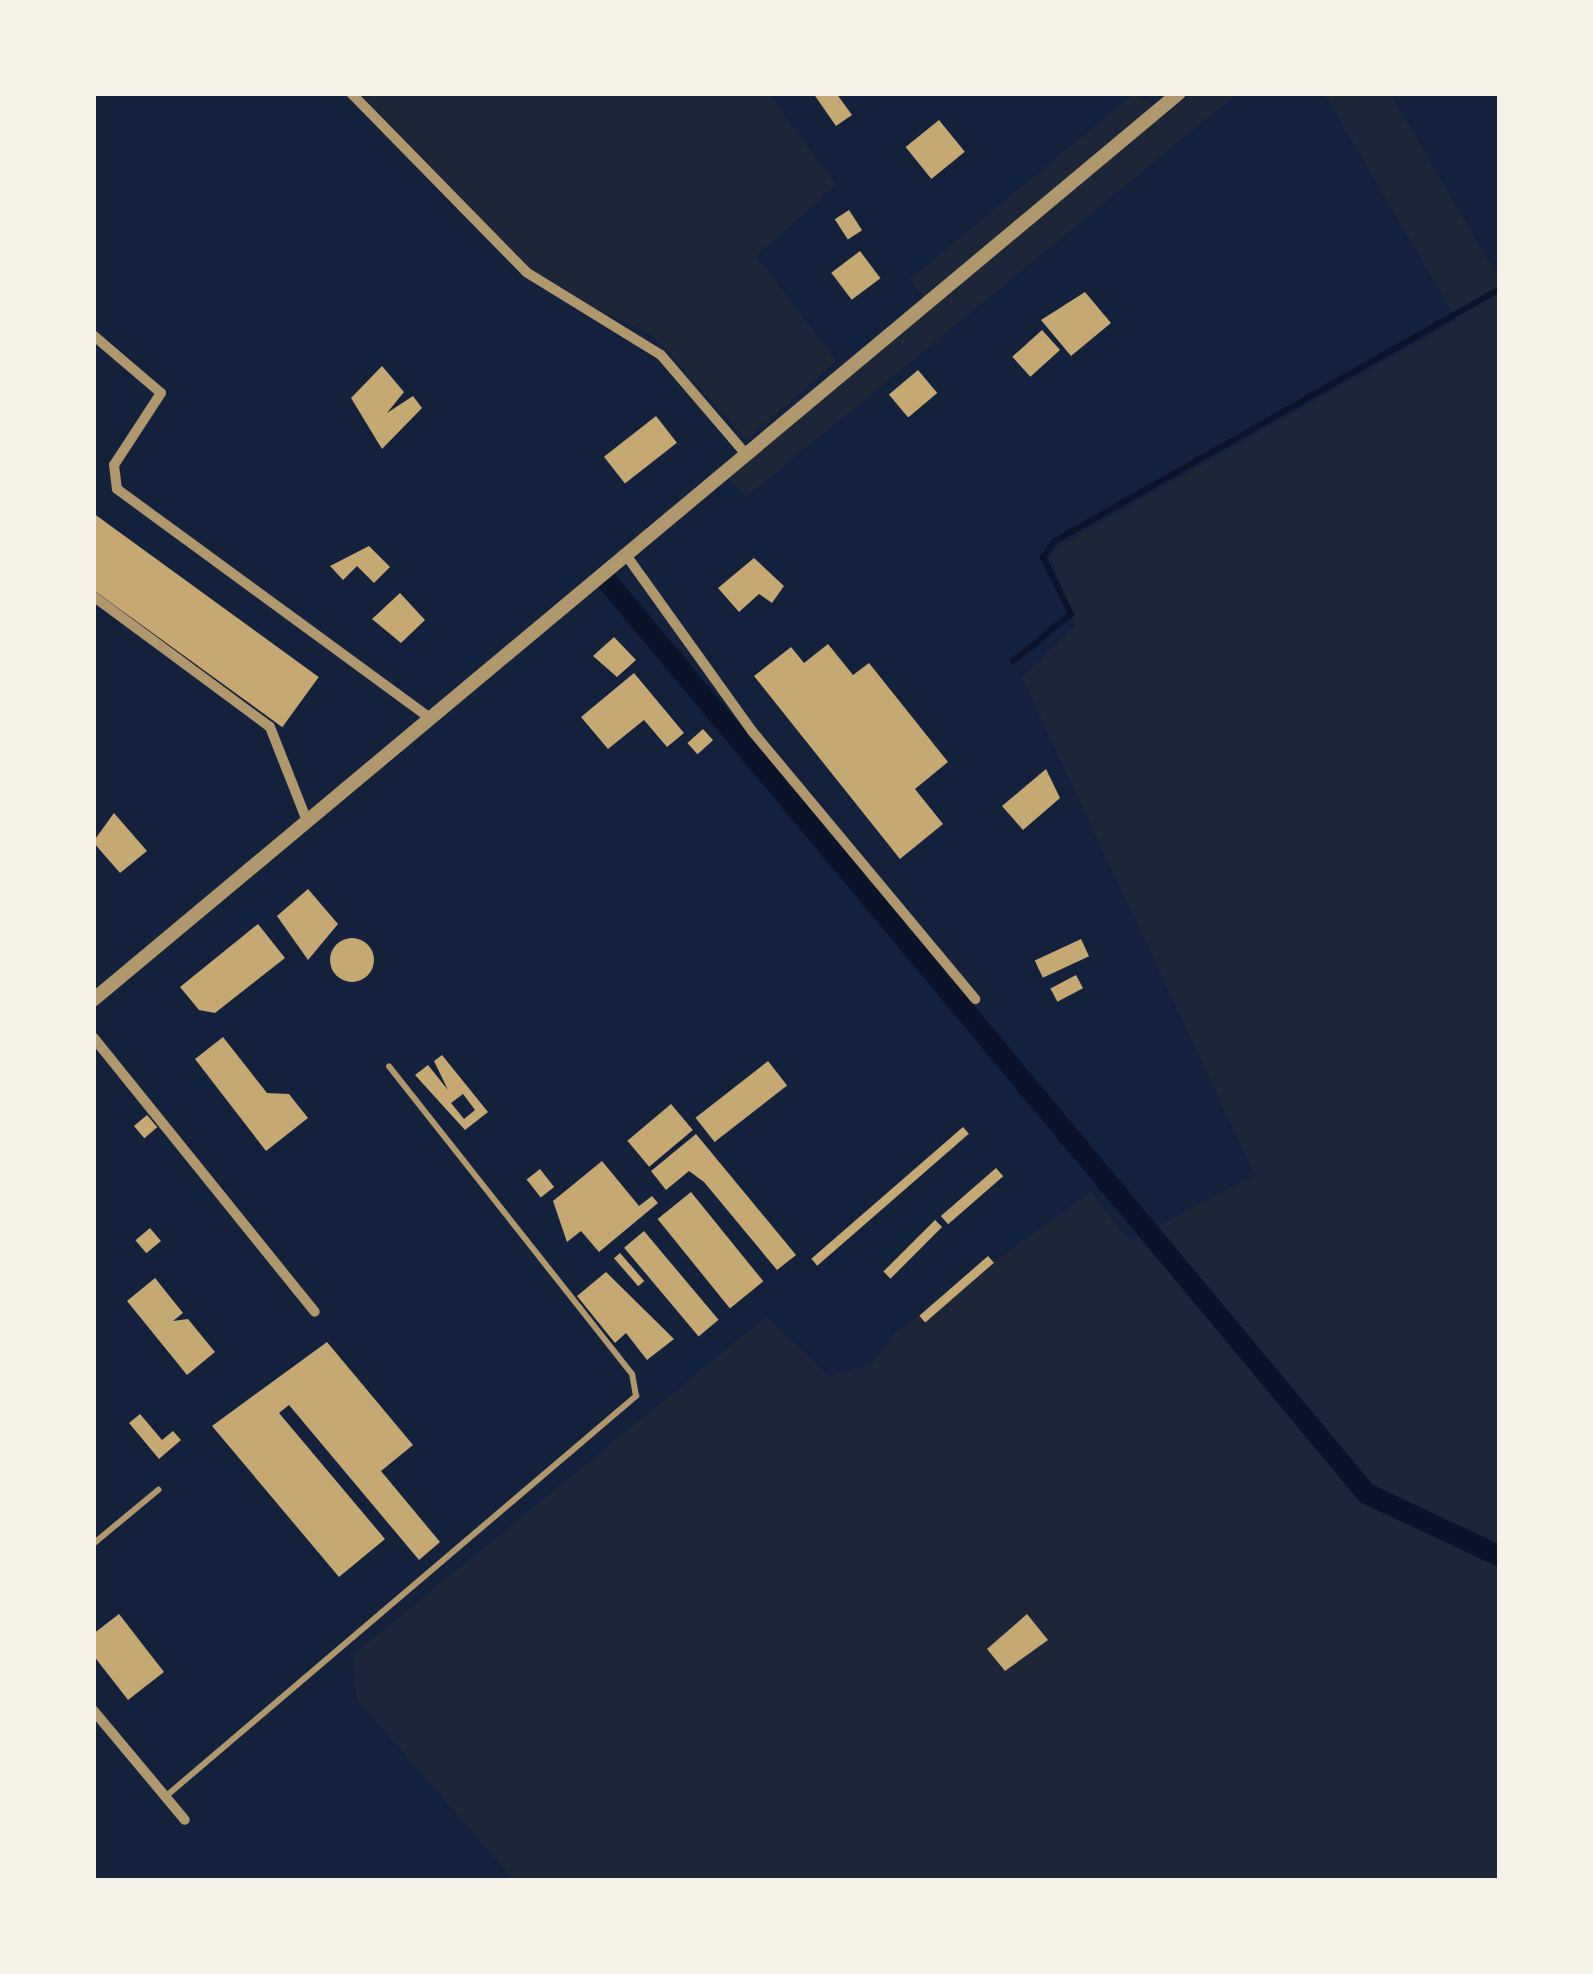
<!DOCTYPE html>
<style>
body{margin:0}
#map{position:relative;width:1593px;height:1974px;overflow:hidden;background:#14213d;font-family:"IBM Plex Sans",sans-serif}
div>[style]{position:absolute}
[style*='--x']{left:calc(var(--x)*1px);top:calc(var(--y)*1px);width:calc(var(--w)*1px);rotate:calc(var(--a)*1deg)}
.green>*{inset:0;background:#1d2539}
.stream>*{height:6px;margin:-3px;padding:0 3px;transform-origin:3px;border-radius:3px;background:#0b132b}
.canal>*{height:21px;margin:-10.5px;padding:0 10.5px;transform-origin:10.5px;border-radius:10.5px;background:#0b132b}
.building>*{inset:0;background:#c6a872;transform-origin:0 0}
.round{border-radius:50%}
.service>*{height:6px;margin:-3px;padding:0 3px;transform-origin:3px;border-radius:3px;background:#b1986c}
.minor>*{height:10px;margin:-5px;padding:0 5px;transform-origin:5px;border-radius:5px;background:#b1986c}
.tertiary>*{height:14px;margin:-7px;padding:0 7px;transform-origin:7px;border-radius:7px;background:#b1986c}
span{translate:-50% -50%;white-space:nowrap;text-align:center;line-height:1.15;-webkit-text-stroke:12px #f6f1e7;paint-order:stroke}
.frame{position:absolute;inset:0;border:96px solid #f6f1e7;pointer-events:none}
</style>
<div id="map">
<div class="green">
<div style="clip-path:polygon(357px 93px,768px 93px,836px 185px,756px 256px,836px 361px,747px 440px,651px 334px,549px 289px)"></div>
<div style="clip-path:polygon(1135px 93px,1167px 113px,1192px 93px,1238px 93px,746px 497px,727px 478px,933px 308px,910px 279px)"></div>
<div style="clip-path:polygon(1324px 93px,1390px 93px,1500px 281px,1500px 1881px,515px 1881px,356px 1698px,353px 1655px,766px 1317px,829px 1376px,872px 1363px,896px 1332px,1091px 1192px,1129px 1241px,1255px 1175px,1022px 678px,1075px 626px,1050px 556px,1059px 546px,1457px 320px)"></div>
</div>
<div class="stream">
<div style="--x:1013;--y:661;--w:75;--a:-39"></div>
<div style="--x:1071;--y:614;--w:64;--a:-116.2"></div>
<div style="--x:1043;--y:557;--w:20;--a:-53"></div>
<div style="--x:1055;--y:541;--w:511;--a:-29.52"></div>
</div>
<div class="canal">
<div style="--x:607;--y:581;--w:1187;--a:50.23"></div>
<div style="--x:1366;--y:1493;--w:148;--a:25.2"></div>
</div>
<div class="building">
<div style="clip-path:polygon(813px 93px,836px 93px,852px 115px,836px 126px)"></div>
<div style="left:939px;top:120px;width:41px;height:43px;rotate:51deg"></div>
<div style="left:849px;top:210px;width:24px;height:17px;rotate:57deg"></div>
<div style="left:860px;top:251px;width:34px;height:36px;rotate:53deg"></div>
<div style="clip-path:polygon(1085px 292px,1111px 323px,1071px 356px,1041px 320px)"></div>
<div style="left:1042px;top:330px;width:27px;height:40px;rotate:48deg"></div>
<div style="clip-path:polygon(382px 366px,404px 392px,387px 413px,413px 396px,422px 408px,382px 449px,351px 398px)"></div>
<div style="left:918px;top:370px;width:30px;height:38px;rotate:50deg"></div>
<div style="left:656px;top:416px;width:34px;height:66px;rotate:52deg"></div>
<div style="left:93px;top:513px;width:279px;height:62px;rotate:36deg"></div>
<div style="clip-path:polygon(369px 546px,390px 567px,374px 583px,357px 566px,343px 580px,330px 566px)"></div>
<div style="clip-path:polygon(754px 558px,784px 586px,772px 603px,759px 594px,739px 612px,718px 588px)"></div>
<div style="clip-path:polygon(400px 593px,425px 620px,401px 643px,372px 619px)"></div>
<div style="clip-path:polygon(614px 637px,636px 660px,617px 677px,593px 656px)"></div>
<div style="clip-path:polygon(828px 644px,853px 675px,869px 663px,948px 762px,915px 789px,943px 824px,900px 859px,754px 676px,791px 647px,804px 663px)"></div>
<div style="clip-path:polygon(634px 673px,684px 733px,667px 747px,644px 720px,608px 749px,581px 717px)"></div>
<div style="left:703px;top:729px;width:15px;height:21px;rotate:48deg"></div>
<div style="clip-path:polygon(1046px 769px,1060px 798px,1023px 830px,1002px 806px)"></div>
<div style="clip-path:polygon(114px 813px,147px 851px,120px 873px,93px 842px)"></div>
<div style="clip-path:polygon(308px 889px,338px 924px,308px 960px,277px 916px)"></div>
<div style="clip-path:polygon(258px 924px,285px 958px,215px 1013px,199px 1010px,180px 987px)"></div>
<div class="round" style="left:330px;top:938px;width:44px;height:44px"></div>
<div style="left:1081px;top:939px;width:19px;height:51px;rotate:65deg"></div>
<div style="left:1076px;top:975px;width:15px;height:29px;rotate:62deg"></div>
<div style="clip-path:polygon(223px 1037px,267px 1093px,289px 1094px,308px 1118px,266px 1151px,195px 1059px)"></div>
<div style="clip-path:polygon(evenodd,442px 1055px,488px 1112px,465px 1130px,415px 1075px,428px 1065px,448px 1090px,434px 1061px,442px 1055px,463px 1094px,475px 1110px,464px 1119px,451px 1103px,463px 1094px)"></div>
<div style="left:768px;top:1061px;width:31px;height:92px;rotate:52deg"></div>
<div style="left:671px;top:1104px;width:34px;height:57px;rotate:50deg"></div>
<div style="left:147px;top:1115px;width:16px;height:17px;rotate:50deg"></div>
<div style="left:963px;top:1127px;width:9px;height:201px;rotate:49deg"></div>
<div style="clip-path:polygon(696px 1134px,796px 1255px,777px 1270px,704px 1182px,689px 1171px,666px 1190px,651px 1171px)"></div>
<div style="clip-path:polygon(602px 1161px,639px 1206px,652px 1196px,658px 1203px,599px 1252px,581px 1231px,567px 1242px,553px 1201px)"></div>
<div style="left:996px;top:1168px;width:11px;height:73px;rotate:49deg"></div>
<div style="left:540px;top:1169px;width:23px;height:17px;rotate:52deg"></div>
<div style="left:691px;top:1192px;width:115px;height:43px;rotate:51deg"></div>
<div style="left:935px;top:1220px;width:10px;height:73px;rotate:45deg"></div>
<div style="left:150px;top:1228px;width:17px;height:19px;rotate:50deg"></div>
<div style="left:644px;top:1231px;width:116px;height:26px;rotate:50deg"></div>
<div style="left:620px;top:1253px;width:37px;height:8px;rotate:49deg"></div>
<div style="left:988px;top:1256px;width:9px;height:91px;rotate:49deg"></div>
<div style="clip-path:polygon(606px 1272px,674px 1339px,647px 1360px,626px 1333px,615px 1343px,577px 1296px)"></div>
<div style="clip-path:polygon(155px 1278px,183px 1313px,173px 1321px,188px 1319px,215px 1352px,187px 1375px,127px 1301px)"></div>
<div style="clip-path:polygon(327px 1342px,413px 1445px,381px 1471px,440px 1542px,419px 1560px,289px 1405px,279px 1413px,385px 1539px,339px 1577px,212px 1426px)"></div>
<div style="clip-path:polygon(140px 1414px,162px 1440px,173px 1431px,181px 1440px,159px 1459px,129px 1423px)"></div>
<div style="clip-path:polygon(119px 1614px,164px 1672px,128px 1700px,93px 1655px,93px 1634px)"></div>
<div style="clip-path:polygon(1027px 1614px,1048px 1640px,1005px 1671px,987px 1649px)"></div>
</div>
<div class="service">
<div style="--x:93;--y:1544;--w:85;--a:-39.7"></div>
<div style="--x:165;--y:1797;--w:619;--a:-40.41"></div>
<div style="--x:636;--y:1396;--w:22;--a:-100"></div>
<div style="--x:632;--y:1374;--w:392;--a:-128.3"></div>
</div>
<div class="minor">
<div style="--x:351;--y:93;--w:250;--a:45.6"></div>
<div style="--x:526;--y:272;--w:158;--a:31.6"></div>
<div style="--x:661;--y:355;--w:130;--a:49.4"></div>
<div style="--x:93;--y:335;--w:89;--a:40.5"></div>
<div style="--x:161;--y:393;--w:86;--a:123.1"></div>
<div style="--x:114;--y:465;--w:24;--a:83"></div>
<div style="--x:117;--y:489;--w:388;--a:36.2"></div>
<div style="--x:626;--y:555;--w:216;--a:54.4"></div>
<div style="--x:752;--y:731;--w:349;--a:50.2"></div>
<div style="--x:93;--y:596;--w:220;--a:36.5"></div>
<div style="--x:270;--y:727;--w:101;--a:68.5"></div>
<div style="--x:93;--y:1037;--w:353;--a:51.1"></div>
<div style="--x:93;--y:1710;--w:143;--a:50.1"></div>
</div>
<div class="tertiary">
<div style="--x:93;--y:1000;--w:1415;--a:-39.87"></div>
</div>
<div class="frame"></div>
</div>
